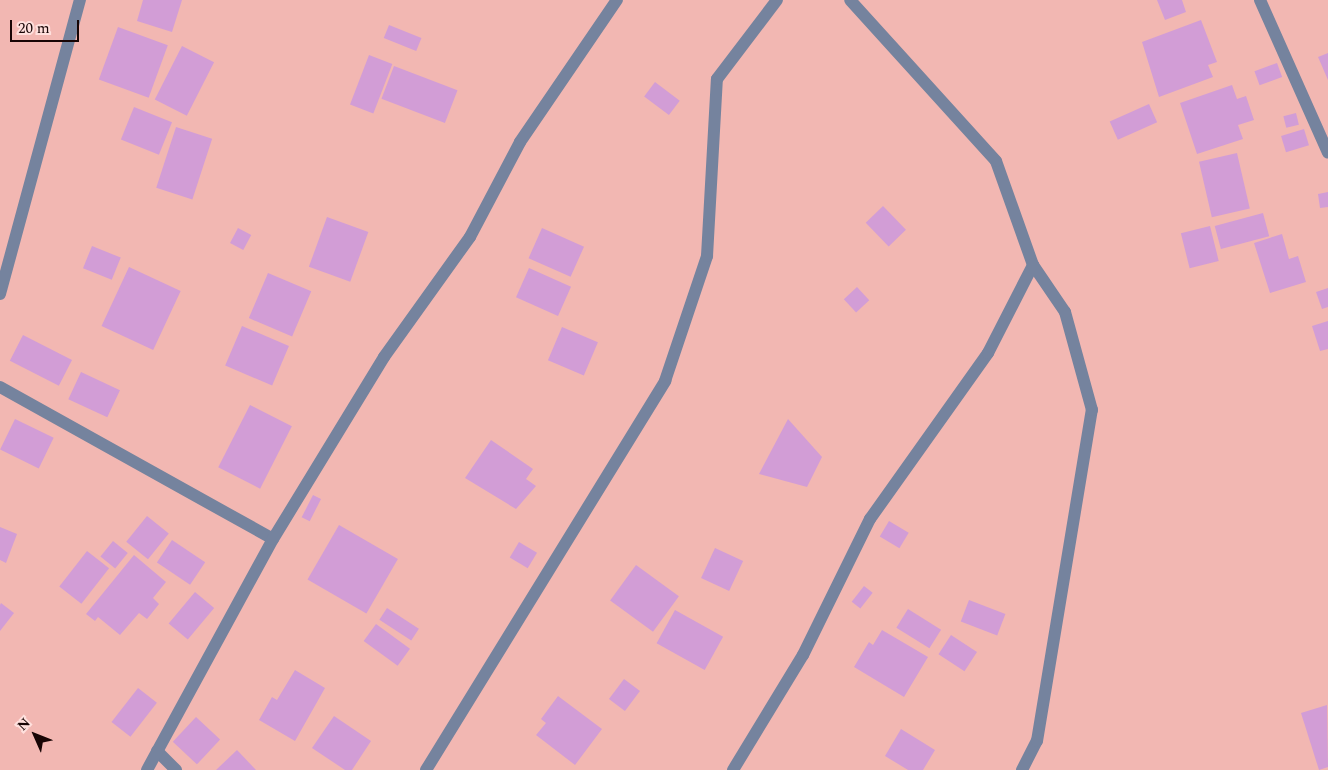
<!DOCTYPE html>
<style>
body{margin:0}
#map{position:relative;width:1328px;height:770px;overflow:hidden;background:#f2b7b2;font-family:Spectral,serif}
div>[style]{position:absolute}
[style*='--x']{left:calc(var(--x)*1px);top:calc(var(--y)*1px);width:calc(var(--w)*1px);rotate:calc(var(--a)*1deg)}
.building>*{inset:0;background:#d29dd6;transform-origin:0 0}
.minor>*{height:12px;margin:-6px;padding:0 6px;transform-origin:6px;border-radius:6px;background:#75839e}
span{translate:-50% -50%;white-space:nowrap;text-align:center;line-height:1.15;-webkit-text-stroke:4px #ffe0dd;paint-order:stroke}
.north{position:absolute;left:10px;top:710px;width:50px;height:50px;-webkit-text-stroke:4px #ffe0dd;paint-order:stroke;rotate:314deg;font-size:14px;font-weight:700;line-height:20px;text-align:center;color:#180505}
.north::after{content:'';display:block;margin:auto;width:18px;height:22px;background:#180505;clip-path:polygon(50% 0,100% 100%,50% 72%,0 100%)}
.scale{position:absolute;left:10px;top:20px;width:69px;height:22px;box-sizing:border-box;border:2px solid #180505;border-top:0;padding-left:6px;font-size:15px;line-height:18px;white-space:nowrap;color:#180505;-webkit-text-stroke:4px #ffe0dd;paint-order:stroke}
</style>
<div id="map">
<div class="building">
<div style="clip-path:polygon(143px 0,182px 0,172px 32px,137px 21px)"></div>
<div style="clip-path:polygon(1157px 0,1182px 0,1186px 12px,1165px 20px)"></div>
<div style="clip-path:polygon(1201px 20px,1217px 62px,1208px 65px,1213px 77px,1159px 97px,1142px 42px)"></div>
<div style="left:389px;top:25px;width:35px;height:14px;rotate:22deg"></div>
<div style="left:118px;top:27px;width:53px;height:56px;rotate:20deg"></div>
<div style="left:182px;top:46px;width:36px;height:60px;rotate:27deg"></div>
<div style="clip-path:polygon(1328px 53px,1328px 80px,1318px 57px)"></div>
<div style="left:369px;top:55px;width:25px;height:53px;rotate:21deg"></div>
<div style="left:1277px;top:63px;width:15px;height:24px;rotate:70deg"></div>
<div style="left:394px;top:66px;width:68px;height:35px;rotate:21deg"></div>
<div style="left:655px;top:82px;width:31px;height:18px;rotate:37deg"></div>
<div style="clip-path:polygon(1232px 85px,1237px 99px,1246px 96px,1254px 120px,1238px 125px,1243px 139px,1197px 154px,1180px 103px)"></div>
<div style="left:1149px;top:104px;width:20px;height:43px;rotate:66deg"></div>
<div style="left:134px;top:107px;width:41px;height:35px;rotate:22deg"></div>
<div style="left:1296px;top:113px;width:12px;height:13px;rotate:76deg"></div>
<div style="left:176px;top:127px;width:38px;height:64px;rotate:18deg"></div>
<div style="left:1304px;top:129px;width:17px;height:24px;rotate:73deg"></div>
<div style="left:1237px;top:153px;width:57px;height:39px;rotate:77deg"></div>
<div style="clip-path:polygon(1328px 192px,1328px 207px,1320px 208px,1318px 194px)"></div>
<div style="left:883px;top:206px;width:33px;height:24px;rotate:46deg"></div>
<div style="left:1263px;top:213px;width:24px;height:50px;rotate:75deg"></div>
<div style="left:327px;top:217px;width:44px;height:53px;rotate:20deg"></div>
<div style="left:1210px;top:226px;width:36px;height:30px;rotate:76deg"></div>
<div style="left:238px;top:228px;width:15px;height:17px;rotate:28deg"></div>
<div style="left:542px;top:228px;width:46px;height:33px;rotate:24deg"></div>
<div style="clip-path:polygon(1282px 234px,1289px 259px,1298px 256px,1306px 282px,1270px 293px,1254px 243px)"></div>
<div style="left:92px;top:246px;width:31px;height:24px;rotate:22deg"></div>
<div style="left:129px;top:267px;width:57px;height:65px;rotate:25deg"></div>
<div style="left:529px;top:268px;width:46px;height:32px;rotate:24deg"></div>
<div style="left:268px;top:273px;width:47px;height:49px;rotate:23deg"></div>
<div style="left:857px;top:287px;width:18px;height:18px;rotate:47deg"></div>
<div style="clip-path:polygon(1328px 288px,1328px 307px,1322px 309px,1316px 292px)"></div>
<div style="clip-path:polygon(1328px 321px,1328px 349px,1320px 351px,1312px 326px)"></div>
<div style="left:242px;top:326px;width:51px;height:43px;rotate:23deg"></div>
<div style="left:562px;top:327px;width:39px;height:36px;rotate:23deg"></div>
<div style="left:23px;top:335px;width:55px;height:29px;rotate:27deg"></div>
<div style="left:81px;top:372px;width:43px;height:30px;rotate:25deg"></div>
<div style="left:250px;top:405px;width:47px;height:70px;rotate:27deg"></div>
<div style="left:15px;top:419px;width:43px;height:34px;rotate:26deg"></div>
<div style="clip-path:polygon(788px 419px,822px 457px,807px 487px,759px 474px)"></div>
<div style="clip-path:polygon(491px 440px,533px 469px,526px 479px,536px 486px,516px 509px,465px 478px)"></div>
<div style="left:313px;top:495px;width:9px;height:25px;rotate:27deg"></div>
<div style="left:147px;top:516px;width:28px;height:33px;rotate:39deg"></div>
<div style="left:889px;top:521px;width:23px;height:18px;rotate:31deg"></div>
<div style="left:339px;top:525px;width:68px;height:63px;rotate:30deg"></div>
<div style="clip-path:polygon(0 527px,17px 534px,6px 563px,0 560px)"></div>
<div style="left:172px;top:540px;width:40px;height:27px;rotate:34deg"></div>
<div style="left:113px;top:541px;width:19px;height:20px;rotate:39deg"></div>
<div style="left:519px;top:542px;width:21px;height:18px;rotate:31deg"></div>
<div style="left:715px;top:548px;width:31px;height:33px;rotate:25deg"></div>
<div style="left:87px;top:551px;width:28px;height:45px;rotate:38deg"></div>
<div style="clip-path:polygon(134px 555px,166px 582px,153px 598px,159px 604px,147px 619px,139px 613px,120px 635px,98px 617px,95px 621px,86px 614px)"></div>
<div style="left:636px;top:565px;width:53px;height:44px;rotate:36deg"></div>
<div style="left:864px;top:586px;width:11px;height:20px;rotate:38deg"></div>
<div style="left:195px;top:592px;width:25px;height:41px;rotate:40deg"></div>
<div style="left:969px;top:600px;width:39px;height:23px;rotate:21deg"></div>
<div style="clip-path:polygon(1px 603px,14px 613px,0 631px,0 605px)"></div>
<div style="left:387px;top:608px;width:38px;height:14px;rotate:33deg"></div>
<div style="left:908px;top:609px;width:39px;height:22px;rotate:32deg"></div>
<div style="left:675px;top:610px;width:55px;height:38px;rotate:29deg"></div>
<div style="left:376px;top:624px;width:42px;height:21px;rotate:36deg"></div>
<div style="clip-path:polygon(882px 630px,928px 657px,904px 697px,854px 667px,869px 642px,873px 645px)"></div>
<div style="left:951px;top:635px;width:31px;height:23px;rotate:33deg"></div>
<div style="clip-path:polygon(295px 670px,325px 688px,295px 741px,259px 720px,272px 697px,277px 700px)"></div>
<div style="left:624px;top:679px;width:20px;height:25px;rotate:37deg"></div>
<div style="left:138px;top:688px;width:24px;height:43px;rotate:38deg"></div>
<div style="clip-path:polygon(558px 696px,602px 729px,575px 765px,536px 735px,546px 723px,541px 719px)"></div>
<div style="clip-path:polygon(1327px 705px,1328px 767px,1319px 770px,1301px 713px)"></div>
<div style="clip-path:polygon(334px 716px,371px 741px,352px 770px,345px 770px,312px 748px)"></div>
<div style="left:196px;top:717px;width:33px;height:34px;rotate:43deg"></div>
<div style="clip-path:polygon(901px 729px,935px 750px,923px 770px,908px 770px,885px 756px)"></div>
<div style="clip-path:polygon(237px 750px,256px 770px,216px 770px)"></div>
</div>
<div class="minor">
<div style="--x:1260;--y:0;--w:167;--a:66"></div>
<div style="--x:0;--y:294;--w:305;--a:-74.8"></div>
<div style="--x:0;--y:387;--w:312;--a:29.1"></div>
<div style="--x:157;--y:751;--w:27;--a:45"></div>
<div style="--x:147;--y:770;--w:263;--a:-61.4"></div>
<div style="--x:273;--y:539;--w:213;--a:-58.6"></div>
<div style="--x:384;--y:357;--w:148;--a:-54.4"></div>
<div style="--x:470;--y:237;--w:107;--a:-62.2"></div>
<div style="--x:520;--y:142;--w:172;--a:-55.7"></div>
<div style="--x:426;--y:770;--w:457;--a:-58.4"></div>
<div style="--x:665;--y:381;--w:132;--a:-71.4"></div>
<div style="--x:707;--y:256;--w:177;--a:-86.8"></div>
<div style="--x:717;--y:79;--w:99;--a:-52.8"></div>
<div style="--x:733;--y:770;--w:135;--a:-58.7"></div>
<div style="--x:803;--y:655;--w:152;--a:-63.8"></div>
<div style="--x:870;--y:519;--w:204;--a:-54.6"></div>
<div style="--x:988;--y:353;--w:99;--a:-62.9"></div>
<div style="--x:1033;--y:265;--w:110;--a:-109.6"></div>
<div style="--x:996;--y:161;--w:217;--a:-132.2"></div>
<div style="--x:1022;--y:770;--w:33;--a:-63"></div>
<div style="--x:1037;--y:741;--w:336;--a:-80.6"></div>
<div style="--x:1092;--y:410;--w:102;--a:-105.4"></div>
<div style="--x:1065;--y:312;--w:57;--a:-124.2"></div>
</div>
<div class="north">N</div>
<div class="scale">20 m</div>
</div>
